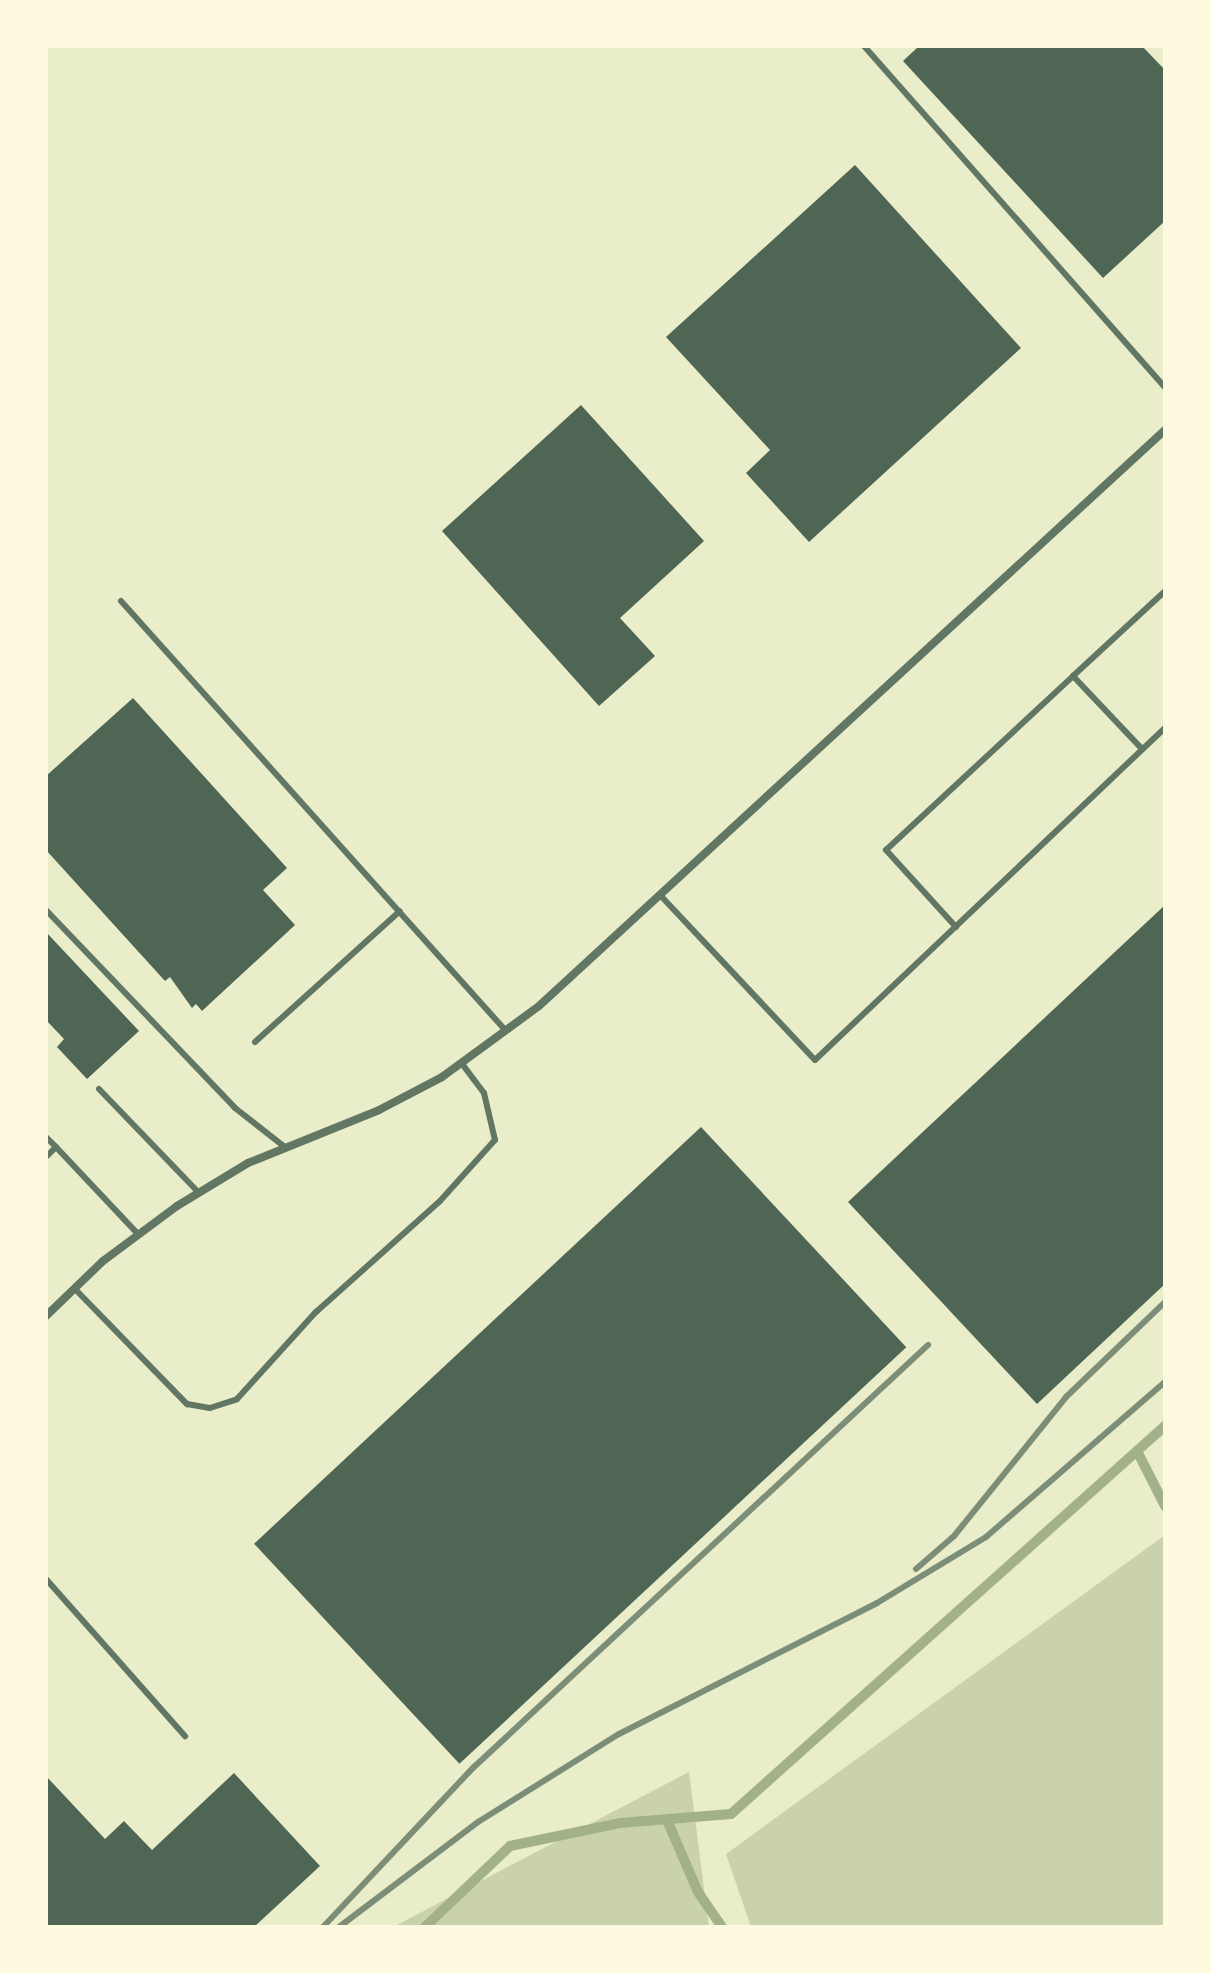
<!DOCTYPE html>
<style>
body{margin:0}
#map{position:relative;width:1211px;height:1973px;overflow:hidden;background:#e9edc9;font-family:Signika,sans-serif}
div>[style]{position:absolute}
[style*='--x']{left:calc(var(--x)*1px);top:calc(var(--y)*1px);width:calc(var(--w)*1px);rotate:calc(var(--a)*1deg)}
.green>*{inset:0;background:#cad2ad}
.stream>*{height:10px;margin:-5px;padding:0 5px;transform-origin:5px;border-radius:5px;background:#a3b18a}
.building>*{inset:0;background:#4f6655;transform-origin:0 0}
.service>*{height:6px;margin:-3px;padding:0 3px;transform-origin:3px;border-radius:3px;background:#617663}
.minor>*{height:8px;margin:-4px;padding:0 4px;transform-origin:4px;border-radius:4px;background:#617663}
.rail>*{height:6px;margin:-3px;padding:0 3px;transform-origin:3px;border-radius:3px;background:#7c8e77}
span{translate:-50% -50%;white-space:nowrap;text-align:center;line-height:1.15;-webkit-text-stroke:6px #fefae0;paint-order:stroke}
.frame{position:absolute;inset:0;border:48px solid #fefae0;pointer-events:none}
</style>
<div id="map">
<div class="green">
<div style="clip-path:polygon(1165px 1535px,1165px 1927px,751px 1927px,726px 1854px)"></div>
<div style="clip-path:polygon(689px 1772px,709px 1927px,393px 1927px)"></div>
</div>
<div class="stream">
<div style="--x:1137;--y:1451;--w:62;--a:63"></div>
<div style="--x:667;--y:1820;--w:78;--a:66.7"></div>
<div style="--x:698;--y:1892;--w:42;--a:55.6"></div>
<div style="--x:425;--y:1927;--w:117;--a:-43.6"></div>
<div style="--x:510;--y:1846;--w:112;--a:-11.8"></div>
<div style="--x:620;--y:1823;--w:111;--a:-4.6"></div>
<div style="--x:731;--y:1814;--w:582;--a:-41.8"></div>
</div>
<div class="building">
<div style="clip-path:polygon(919px 46px,1142px 46px,1165px 70px,1165px 221px,1103px 278px,903px 61px)"></div>
<div style="clip-path:polygon(855px 165px,1021px 348px,809px 542px,746px 473px,770px 450px,666px 337px)"></div>
<div style="clip-path:polygon(581px 405px,704px 541px,620px 618px,655px 656px,599px 706px,442px 531px)"></div>
<div style="clip-path:polygon(133px 698px,287px 868px,263px 890px,295px 925px,202px 1011px,196px 1004px,192px 1008px,170px 977px,165px 981px,46px 850px,46px 776px)"></div>
<div style="clip-path:polygon(1165px 905px,1165px 1284px,1037px 1404px,848px 1202px)"></div>
<div style="clip-path:polygon(46px 932px,139px 1031px,87px 1079px,57px 1047px,64px 1039px,46px 1020px)"></div>
<div style="left:701px;top:1127px;width:301px;height:611px;rotate:47deg"></div>
<div style="clip-path:polygon(234px 1773px,320px 1866px,254px 1927px,46px 1927px,46px 1776px,105px 1839px,124px 1821px,152px 1850px)"></div>
</div>
<div class="service">
<div style="--x:864;--y:46;--w:456;--a:48.6"></div>
<div style="--x:121;--y:601;--w:577;--a:48.16"></div>
<div style="--x:1073;--y:676;--w:125;--a:-42.7"></div>
<div style="--x:660;--y:895;--w:226;--a:46.8"></div>
<div style="--x:815;--y:1060;--w:482;--a:-43.5"></div>
<div style="--x:46;--y:910;--w:274;--a:46.3"></div>
<div style="--x:235;--y:1108;--w:63;--a:38"></div>
<div style="--x:956;--y:927;--w:104;--a:-132.3"></div>
<div style="--x:886;--y:850;--w:255;--a:-42.9"></div>
<div style="--x:1073;--y:676;--w:100;--a:46.6"></div>
<div style="--x:255;--y:1042;--w:195;--a:-42.1"></div>
<div style="--x:99;--y:1089;--w:144;--a:46.1"></div>
<div style="--x:46;--y:1137;--w:14;--a:45"></div>
<div style="--x:46;--y:1157;--w:14;--a:-45"></div>
<div style="--x:56;--y:1147;--w:120;--a:46.7"></div>
<div style="--x:75;--y:1289;--w:161;--a:45.8"></div>
<div style="--x:187;--y:1404;--w:23;--a:10"></div>
<div style="--x:210;--y:1408;--w:28;--a:-18"></div>
<div style="--x:237;--y:1399;--w:118;--a:-47.8"></div>
<div style="--x:316;--y:1312;--w:166;--a:-41.8"></div>
<div style="--x:440;--y:1201;--w:82;--a:-48"></div>
<div style="--x:495;--y:1140;--w:48;--a:-103.2"></div>
<div style="--x:484;--y:1093;--w:38;--a:-127"></div>
<div style="--x:46;--y:1579;--w:210;--a:48.5"></div>
</div>
<div class="minor">
<div style="--x:46;--y:1316;--w:79;--a:-44"></div>
<div style="--x:103;--y:1261;--w:92;--a:-36.6"></div>
<div style="--x:177;--y:1206;--w:83;--a:-31.2"></div>
<div style="--x:248;--y:1163;--w:141;--a:-22"></div>
<div style="--x:379;--y:1110;--w:71;--a:-27.6"></div>
<div style="--x:442;--y:1077;--w:120;--a:-36.2"></div>
<div style="--x:539;--y:1006;--w:851;--a:-42.62"></div>
</div>
<div class="rail">
<div style="--x:916;--y:1569;--w:50;--a:-41"></div>
<div style="--x:954;--y:1536;--w:179;--a:-51.1"></div>
<div style="--x:1066;--y:1397;--w:137;--a:-43.8"></div>
<div style="--x:323;--y:1927;--w:220;--a:-46.7"></div>
<div style="--x:474;--y:1767;--w:620;--a:-42.91"></div>
<div style="--x:339;--y:1927;--w:174;--a:-37.1"></div>
<div style="--x:478;--y:1822;--w:166;--a:-32"></div>
<div style="--x:619;--y:1734;--w:289;--a:-26.9"></div>
<div style="--x:877;--y:1603;--w:127;--a:-31.2"></div>
<div style="--x:986;--y:1537;--w:237;--a:-40.9"></div>
</div>
<div class="frame"></div>
</div>
